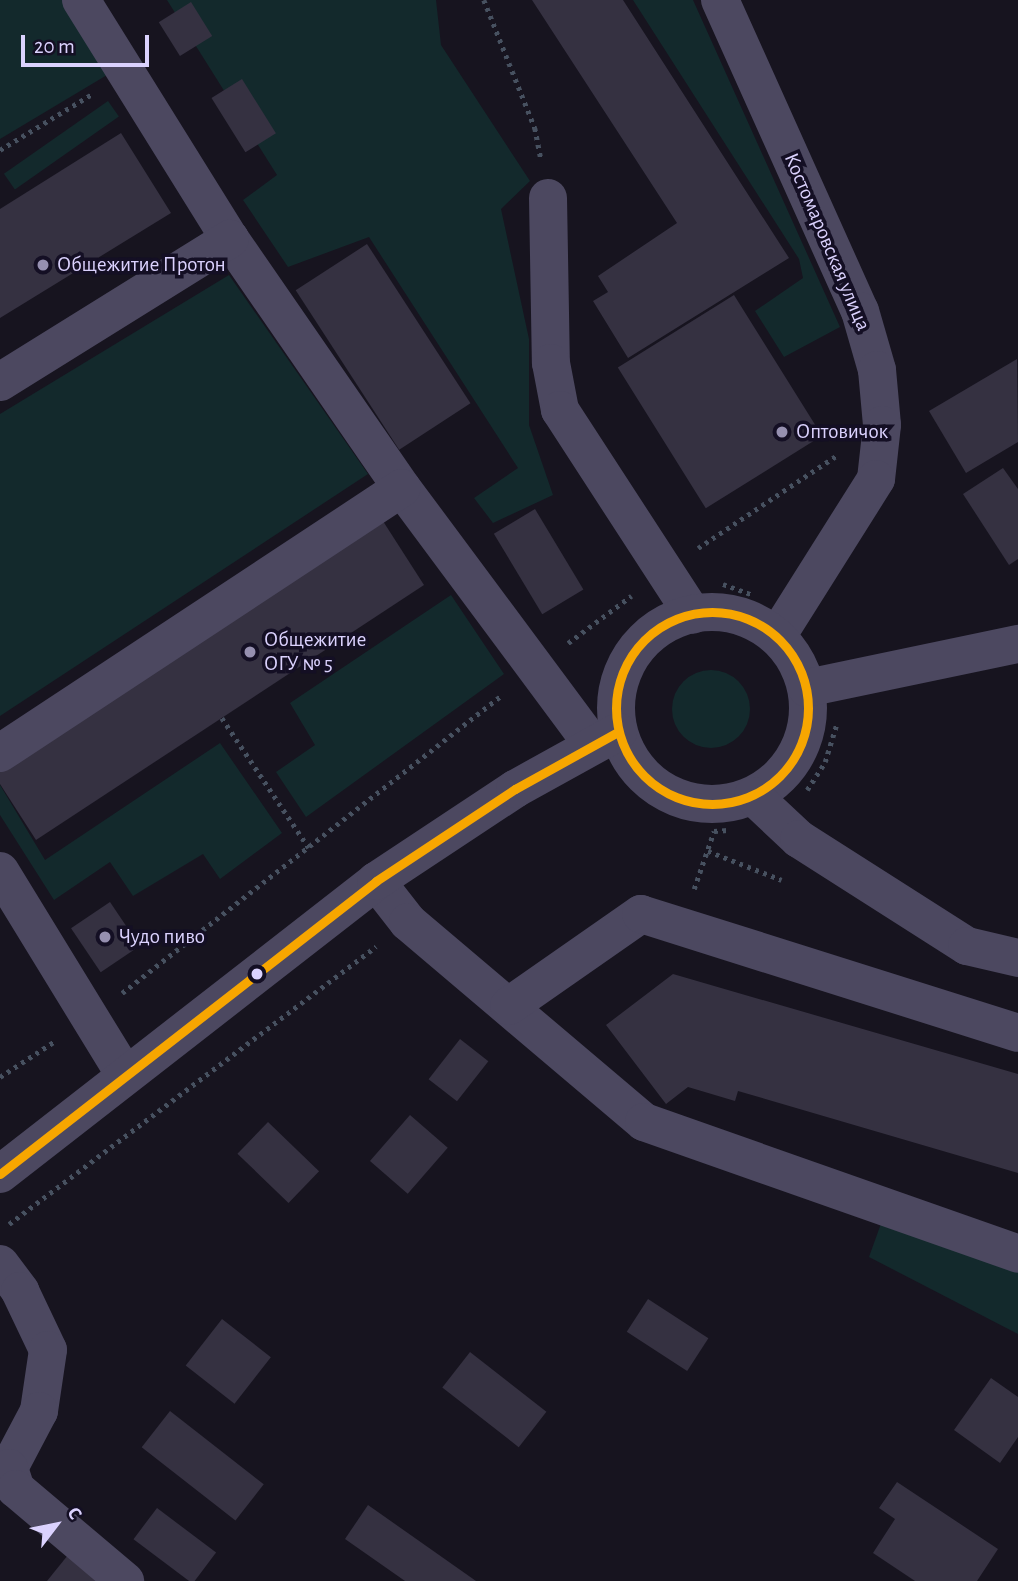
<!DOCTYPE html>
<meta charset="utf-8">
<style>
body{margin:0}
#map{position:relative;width:1018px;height:1581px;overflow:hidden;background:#17141f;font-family:"Alegreya Sans",sans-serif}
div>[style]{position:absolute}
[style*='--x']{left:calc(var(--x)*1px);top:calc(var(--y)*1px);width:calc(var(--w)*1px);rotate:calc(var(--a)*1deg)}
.green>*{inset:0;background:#13292c;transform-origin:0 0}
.round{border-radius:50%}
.building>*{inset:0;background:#353141;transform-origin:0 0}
.path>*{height:4.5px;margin-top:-2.25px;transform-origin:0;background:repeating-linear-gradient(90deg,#475160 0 3.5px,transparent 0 8.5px)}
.minor>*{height:38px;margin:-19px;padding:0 19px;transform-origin:19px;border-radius:19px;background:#4c4860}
.minor>.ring{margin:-19px;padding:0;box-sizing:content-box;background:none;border:38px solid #4c4860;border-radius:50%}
.bus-1>*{height:9px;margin:-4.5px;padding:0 4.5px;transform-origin:4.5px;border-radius:4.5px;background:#f7a600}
.bus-1>.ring{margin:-4.5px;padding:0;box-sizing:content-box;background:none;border:9px solid #f7a600;border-radius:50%}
.dots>*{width:19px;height:19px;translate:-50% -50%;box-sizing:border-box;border:4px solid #140f24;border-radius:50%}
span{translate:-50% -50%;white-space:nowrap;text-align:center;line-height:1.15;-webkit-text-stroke:7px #140f24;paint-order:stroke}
.street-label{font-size:21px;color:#dbd2fe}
.poi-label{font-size:21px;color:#dbd2fe}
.left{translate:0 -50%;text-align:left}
.north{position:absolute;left:21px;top:1490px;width:70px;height:70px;-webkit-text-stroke:5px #140f24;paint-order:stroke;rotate:58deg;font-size:19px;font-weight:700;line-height:28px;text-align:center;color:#dbd2fe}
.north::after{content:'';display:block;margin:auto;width:24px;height:32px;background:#dbd2fe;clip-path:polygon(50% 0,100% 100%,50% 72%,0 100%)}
.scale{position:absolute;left:21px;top:35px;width:128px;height:32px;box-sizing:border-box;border:4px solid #dbd2fe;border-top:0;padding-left:9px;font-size:21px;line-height:24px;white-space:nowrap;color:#dbd2fe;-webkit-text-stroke:5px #140f24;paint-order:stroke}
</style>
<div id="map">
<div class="green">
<div style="clip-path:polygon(0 0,62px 0,107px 75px,0 139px)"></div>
<div style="clip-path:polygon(167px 0,436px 0,441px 45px,530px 181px,501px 209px,529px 339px,529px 425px,553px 495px,493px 523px,474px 498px,518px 468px,369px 237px,288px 267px,243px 200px,277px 175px)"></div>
<div style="clip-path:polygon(633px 0,693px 0,840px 327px,784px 357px,755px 311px,803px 278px,799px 259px)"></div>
<div style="left:108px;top:101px;width:19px;height:127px;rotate:55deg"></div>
<div style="clip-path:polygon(229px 275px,368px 474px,0 716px,0 414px)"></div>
<div style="clip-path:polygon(451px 595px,504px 674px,306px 817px,276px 772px,315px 745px,290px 703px)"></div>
<div class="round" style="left:672px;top:670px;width:78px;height:78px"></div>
<div style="clip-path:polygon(220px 743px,282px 833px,220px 879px,203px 854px,133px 896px,110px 862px,54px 900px,0 815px,0 785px,45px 860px)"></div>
<div style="clip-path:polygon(883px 1218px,1018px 1262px,1018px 1334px,869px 1257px)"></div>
</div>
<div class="building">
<div style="clip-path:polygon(532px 0,623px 0,789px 258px,628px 358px,593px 301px,608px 292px,598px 276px,677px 223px)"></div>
<div style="left:191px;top:2px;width:40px;height:38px;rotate:58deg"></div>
<div style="left:242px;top:79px;width:64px;height:36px;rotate:58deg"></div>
<div style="clip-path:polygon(121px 133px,171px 213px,0 318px,0 209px)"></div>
<div style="left:367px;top:244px;width:190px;height:85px;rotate:57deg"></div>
<div style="left:734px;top:295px;width:166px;height:137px;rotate:58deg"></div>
<div style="clip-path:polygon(1017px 359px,1018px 442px,966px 473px,929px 411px)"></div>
<div style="clip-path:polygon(1003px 468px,1018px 489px,1018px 559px,1009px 565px,963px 494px)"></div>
<div style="left:535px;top:509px;width:94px;height:48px;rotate:59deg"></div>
<div style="clip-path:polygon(381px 518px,424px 585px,36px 840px,0 784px,0 768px)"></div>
<div style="left:110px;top:902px;width:53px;height:47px;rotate:56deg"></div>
<div style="clip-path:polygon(673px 974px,1018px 1074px,1018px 1173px,738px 1091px,735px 1101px,688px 1087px,666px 1104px,606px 1025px)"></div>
<div style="left:460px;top:1039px;width:36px;height:51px;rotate:38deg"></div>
<div style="left:410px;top:1115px;width:50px;height:61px;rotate:41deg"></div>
<div style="left:268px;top:1122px;width:71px;height:44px;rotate:44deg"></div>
<div style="left:648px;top:1299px;width:72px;height:39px;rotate:33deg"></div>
<div style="left:222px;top:1319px;width:62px;height:59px;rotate:38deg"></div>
<div style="left:470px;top:1352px;width:97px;height:45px;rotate:38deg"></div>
<div style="clip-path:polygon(991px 1378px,1018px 1397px,1018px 1437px,1000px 1463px,954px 1430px)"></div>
<div style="left:170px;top:1411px;width:119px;height:46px;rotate:38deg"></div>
<div style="clip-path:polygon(897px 1482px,998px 1549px,977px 1581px,915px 1581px,873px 1553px,895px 1519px,879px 1508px)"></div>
<div style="clip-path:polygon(368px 1505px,476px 1581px,405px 1581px,345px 1539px)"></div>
<div style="left:157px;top:1508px;width:74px;height:39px;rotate:37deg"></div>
<div style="clip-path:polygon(68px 1555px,101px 1581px,47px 1581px)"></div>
</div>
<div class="path">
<div style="--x:484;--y:0;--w:138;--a:68.3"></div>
<div style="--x:535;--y:128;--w:33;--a:79"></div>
<div style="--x:0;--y:150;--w:108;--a:-31.3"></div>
<div style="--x:698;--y:548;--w:166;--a:-33.7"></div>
<div style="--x:723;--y:584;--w:33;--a:20"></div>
<div style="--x:568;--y:643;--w:79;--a:-36.7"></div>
<div style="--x:222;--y:718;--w:156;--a:56.2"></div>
<div style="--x:807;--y:790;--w:33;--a:-57"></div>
<div style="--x:825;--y:762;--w:39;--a:-73"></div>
<div style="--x:708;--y:851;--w:79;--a:21.4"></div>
<div style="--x:694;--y:889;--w:61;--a:-71"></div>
<div style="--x:714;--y:831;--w:14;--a:-4"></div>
<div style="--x:122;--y:993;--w:484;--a:-38.1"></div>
<div style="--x:0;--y:1077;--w:66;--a:-33.2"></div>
<div style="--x:9;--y:1224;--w:460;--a:-37.1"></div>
</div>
<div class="minor">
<div style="--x:81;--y:0;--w:282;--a:58.1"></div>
<div style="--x:230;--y:239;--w:303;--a:55.4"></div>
<div style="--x:402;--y:488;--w:320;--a:53.4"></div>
<div style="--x:720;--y:0;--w:341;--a:65.8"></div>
<div style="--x:860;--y:311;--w:61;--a:73.9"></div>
<div style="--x:877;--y:370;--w:55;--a:84.8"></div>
<div style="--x:882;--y:425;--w:54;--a:96.3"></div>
<div style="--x:876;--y:479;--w:186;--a:122.2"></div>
<div style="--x:548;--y:198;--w:165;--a:89"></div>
<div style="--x:551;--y:363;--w:48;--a:79.2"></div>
<div style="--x:560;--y:410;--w:244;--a:57"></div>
<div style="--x:0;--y:382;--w:271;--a:-31.9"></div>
<div class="ring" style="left:616px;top:612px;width:154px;height:154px"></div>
<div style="--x:807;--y:688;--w:216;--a:-11.8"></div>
<div style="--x:0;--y:753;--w:481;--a:-33.4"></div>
<div style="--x:753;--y:796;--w:63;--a:43.1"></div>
<div style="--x:799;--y:839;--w:199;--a:32.5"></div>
<div style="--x:967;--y:946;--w:52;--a:13.2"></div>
<div style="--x:0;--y:871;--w:239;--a:58.5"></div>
<div style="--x:376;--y:881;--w:52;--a:52"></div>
<div style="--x:408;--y:922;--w:309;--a:40.3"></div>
<div style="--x:644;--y:1122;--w:397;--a:19.4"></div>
<div style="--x:509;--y:1006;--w:161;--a:-34.9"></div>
<div style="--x:641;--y:914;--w:395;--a:17.5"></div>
<div style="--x:0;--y:1174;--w:477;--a:-37.9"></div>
<div style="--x:376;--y:881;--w:167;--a:-33.5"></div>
<div style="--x:515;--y:789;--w:118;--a:-29"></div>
<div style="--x:0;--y:1264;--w:34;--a:53"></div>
<div style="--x:20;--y:1291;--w:65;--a:64.6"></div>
<div style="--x:48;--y:1350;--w:62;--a:98.4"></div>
<div style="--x:39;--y:1411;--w:64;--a:117.8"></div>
<div style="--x:9;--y:1468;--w:22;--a:72"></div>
<div style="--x:16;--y:1489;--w:143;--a:40.2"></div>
</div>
<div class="bus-1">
<div class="ring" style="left:616px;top:612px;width:183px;height:183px"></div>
<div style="--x:0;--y:1174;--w:477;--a:-37.9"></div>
<div style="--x:376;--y:881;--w:167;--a:-33.5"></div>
<div style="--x:515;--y:789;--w:118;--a:-29"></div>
</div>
<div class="dots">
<div style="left:43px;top:265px;background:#9690b0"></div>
<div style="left:782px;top:432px;background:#9690b0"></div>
<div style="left:250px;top:652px;background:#9690b0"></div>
<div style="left:105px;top:937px;background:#9690b0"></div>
<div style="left:257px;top:974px;background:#dbd2fe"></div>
</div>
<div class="street-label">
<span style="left:827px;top:242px;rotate:67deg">Костомаровская улица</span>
</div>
<div class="poi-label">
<span class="left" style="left:57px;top:265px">Общежитие Протон</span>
<span class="left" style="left:796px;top:432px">Оптовичок</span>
<span class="left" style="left:264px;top:652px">Общежитие<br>ОГУ № 5</span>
<span class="left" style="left:119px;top:937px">Чудо пиво</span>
</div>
<div class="north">С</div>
<div class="scale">20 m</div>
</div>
